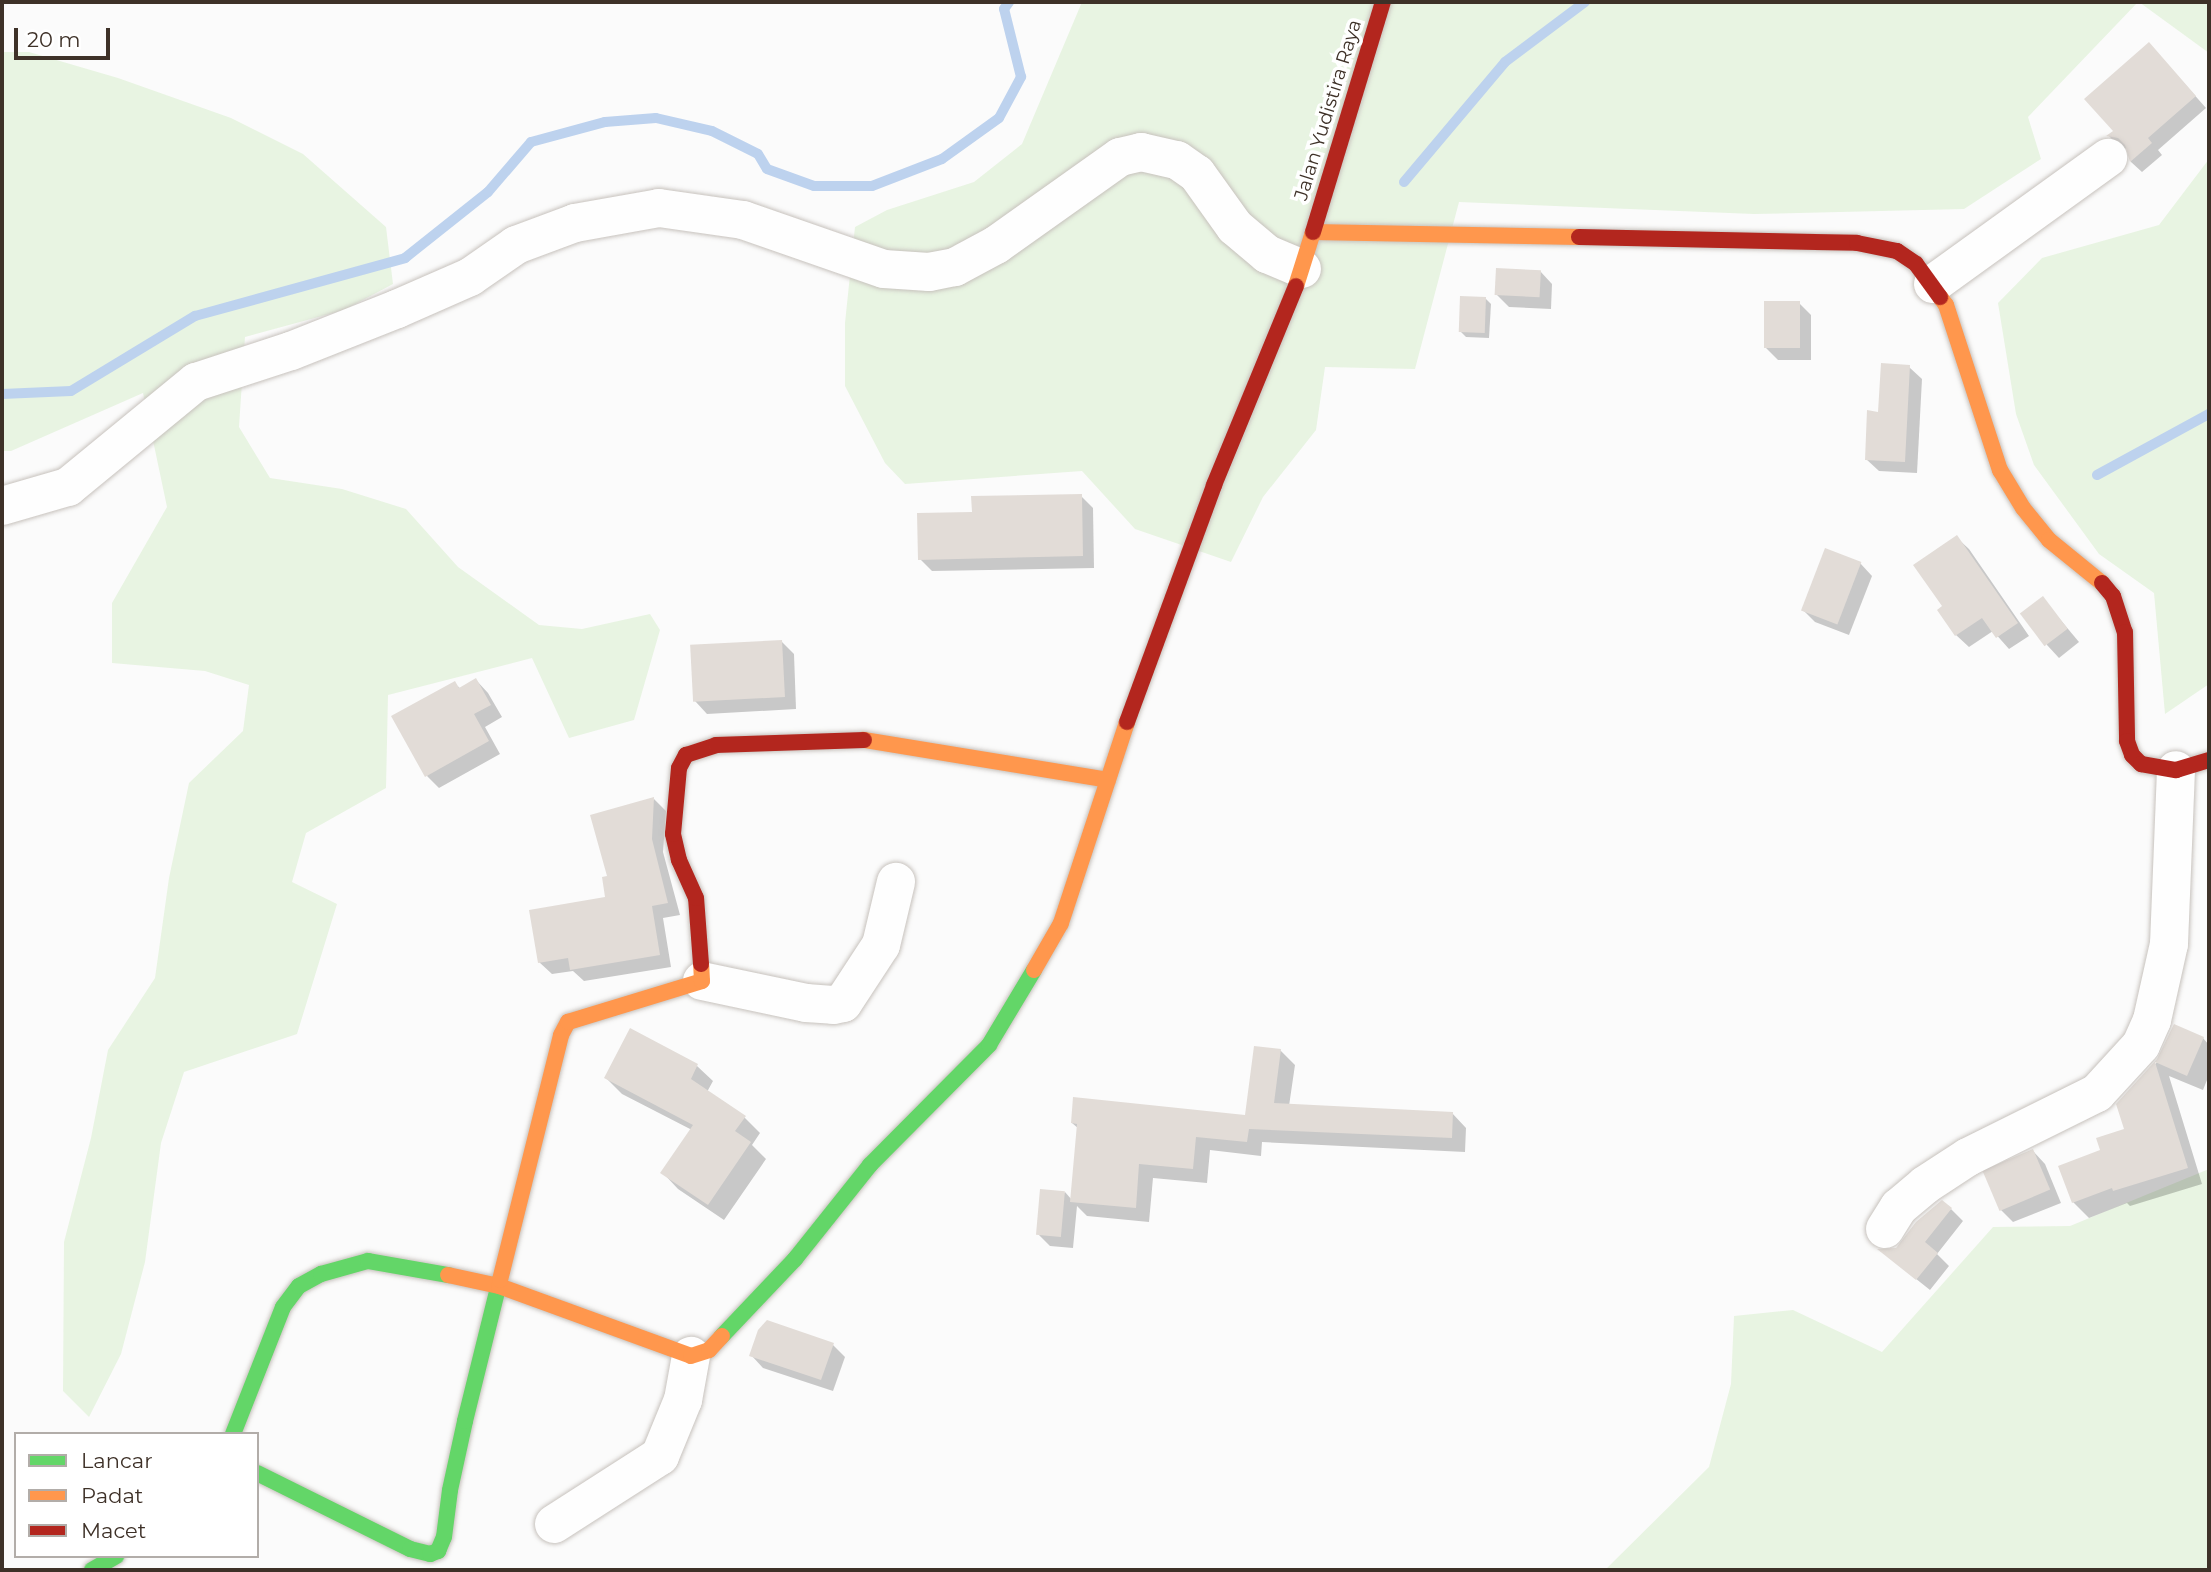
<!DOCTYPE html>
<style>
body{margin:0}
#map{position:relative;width:2211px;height:1572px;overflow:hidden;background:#fbfbfb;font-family:Montserrat,sans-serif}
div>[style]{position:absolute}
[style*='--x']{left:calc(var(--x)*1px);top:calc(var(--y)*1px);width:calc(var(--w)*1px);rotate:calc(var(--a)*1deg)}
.green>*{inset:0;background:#e8f4e2}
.shadow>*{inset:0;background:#0003}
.stream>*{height:10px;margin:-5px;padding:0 5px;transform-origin:5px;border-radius:5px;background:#bdd2ee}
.building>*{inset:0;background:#e2dcd7;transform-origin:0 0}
.roads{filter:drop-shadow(0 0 2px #c7c2bd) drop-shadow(0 0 2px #c7c2bd)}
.street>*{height:38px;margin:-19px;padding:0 19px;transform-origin:19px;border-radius:19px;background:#fefefe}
.fast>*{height:16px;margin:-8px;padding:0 8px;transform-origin:8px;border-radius:8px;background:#63d668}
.slow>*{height:16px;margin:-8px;padding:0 8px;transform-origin:8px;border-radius:8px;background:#ff974d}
.jam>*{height:16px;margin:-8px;padding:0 8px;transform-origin:8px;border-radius:8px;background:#b3261e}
span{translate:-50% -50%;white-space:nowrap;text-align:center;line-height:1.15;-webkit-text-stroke:7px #fff;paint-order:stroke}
.street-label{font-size:19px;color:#3e3128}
.frame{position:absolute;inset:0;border:4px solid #3e3128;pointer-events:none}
.legend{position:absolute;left:14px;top:1432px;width:245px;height:126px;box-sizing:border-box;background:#fff;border:2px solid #b2ada9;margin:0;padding:9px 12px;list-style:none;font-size:21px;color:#3e3128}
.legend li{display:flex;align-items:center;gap:14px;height:35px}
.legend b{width:35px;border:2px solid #b2ada9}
.scale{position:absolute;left:14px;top:28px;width:96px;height:32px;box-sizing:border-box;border:4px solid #3e3128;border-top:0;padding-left:9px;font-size:21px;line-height:24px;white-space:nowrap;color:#3e3128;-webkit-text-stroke:5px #fff;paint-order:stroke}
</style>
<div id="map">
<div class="green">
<div style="clip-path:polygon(1082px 2px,2138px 2px,2028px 117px,2041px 159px,1964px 209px,1754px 214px,1459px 202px,1415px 369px,1325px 367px,1316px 430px,1263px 497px,1231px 562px,1135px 529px,1082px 471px,905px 484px,885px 463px,845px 386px,845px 323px,855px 227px,887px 210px,974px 182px,1022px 144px)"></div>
<div style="clip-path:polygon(2139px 2px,2209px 2px,2209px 53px)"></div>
<div style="clip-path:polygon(2px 52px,29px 52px,118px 78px,231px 118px,303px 154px,386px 227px,393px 284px,344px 310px,245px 337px,239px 427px,270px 478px,342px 489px,406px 509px,458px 567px,539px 625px,582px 629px,650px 614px,660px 630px,634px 720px,569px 738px,532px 658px,388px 695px,386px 788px,306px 833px,292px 882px,337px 904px,297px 1034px,184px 1072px,161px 1143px,145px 1262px,121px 1354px,89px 1417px,63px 1391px,64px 1242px,91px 1138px,108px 1050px,155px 978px,169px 878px,189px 783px,243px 731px,249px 685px,205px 671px,112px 663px,112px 603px,167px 507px,143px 393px,11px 451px,2px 451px)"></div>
<div style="clip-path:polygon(2209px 159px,2209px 684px,2165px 714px,2154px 593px,2099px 554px,2034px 465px,2016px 414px,1998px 303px,2042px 258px,2159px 225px)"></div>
<div style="clip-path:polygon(2209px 1169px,2209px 1570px,1605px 1570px,1709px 1467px,1731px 1384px,1734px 1316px,1793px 1310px,1882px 1352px,1993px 1227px,2070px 1226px)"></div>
</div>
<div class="shadow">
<div style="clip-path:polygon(2160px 56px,2206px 108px,2158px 150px,2162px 155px,2142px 172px,2131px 162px,2128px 149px,2119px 147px,2109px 136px,2115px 131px)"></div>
<div style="clip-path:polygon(1540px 271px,1552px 284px,1551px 309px,1509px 307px,1496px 294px)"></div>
<div style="clip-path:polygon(1485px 298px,1491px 304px,1489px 338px,1466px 337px,1460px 331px)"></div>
<div style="clip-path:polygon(1799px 303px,1811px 315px,1811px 360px,1778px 360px,1765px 347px)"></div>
<div style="clip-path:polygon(1909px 367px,1922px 379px,1917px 473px,1879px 471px,1866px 459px,1880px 413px)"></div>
<div style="clip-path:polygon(1081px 496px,1093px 508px,1094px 568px,932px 571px,920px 559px,974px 513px)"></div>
<div style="clip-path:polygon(1956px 537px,1969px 549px,2029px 636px,2009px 649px,1993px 631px,1969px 647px,1956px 635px,1944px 607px)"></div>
<div style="clip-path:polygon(1860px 563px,1872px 576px,1849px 635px,1815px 622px,1803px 610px)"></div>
<div style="clip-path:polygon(2043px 599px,2079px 642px,2059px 658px,2047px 645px)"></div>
<div style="clip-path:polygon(781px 641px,794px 654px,796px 709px,707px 714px,695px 701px)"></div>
<div style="clip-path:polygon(476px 680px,488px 693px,502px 717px,485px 727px,500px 754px,439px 788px,427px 776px,454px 683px,461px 689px)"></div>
<div style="clip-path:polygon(654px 799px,666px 811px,663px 852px,680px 915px,663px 918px,671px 967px,584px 981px,573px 971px,552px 974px,539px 962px,607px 898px,610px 878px)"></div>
<div style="clip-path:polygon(631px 1031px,697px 1066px,713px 1081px,707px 1092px,744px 1117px,760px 1133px,752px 1145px,766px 1159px,724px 1220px,678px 1189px,663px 1173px,692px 1130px,622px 1094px,606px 1078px)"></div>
<div style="clip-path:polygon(2203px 1038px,2209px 1045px,2209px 1075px,2203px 1090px,2169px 1076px,2202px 1184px,2130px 1206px,2127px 1203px,2089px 1218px,2073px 1202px,2102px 1151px,2126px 1130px,2118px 1105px,2159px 1060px)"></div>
<div style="clip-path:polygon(1280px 1050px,1295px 1065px,1289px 1106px,1452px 1113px,1466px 1128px,1465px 1152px,1262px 1142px,1261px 1156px,1210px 1150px,1207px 1183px,1153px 1178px,1149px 1222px,1087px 1216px,1077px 1206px,1073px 1248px,1050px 1246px,1038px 1234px,1065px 1192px,1072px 1200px,1079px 1129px,1072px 1123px,1246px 1117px)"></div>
<div style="clip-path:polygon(2033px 1151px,2045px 1164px,2061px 1203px,2013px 1222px,2001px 1210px)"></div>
<div style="clip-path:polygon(1951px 1209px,1963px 1221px,1937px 1254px,1949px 1266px,1930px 1290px,1881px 1251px,1897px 1250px)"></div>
<div style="clip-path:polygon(833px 1345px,845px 1357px,833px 1391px,763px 1368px,751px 1355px)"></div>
</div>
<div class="stream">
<div style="--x:1404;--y:182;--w:157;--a:-49.9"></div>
<div style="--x:1505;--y:62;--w:100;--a:-36.9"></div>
<div style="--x:2;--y:394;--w:69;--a:-2.5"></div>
<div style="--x:71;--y:391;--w:145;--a:-31.2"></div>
<div style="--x:195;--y:316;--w:218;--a:-15.4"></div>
<div style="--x:405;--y:258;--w:106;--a:-38.5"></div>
<div style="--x:488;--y:192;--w:66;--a:-49.3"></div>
<div style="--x:531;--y:142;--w:77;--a:-15.1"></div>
<div style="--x:605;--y:122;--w:51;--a:-4.5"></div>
<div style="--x:656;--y:118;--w:57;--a:13.1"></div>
<div style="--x:712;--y:131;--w:51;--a:26.6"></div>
<div style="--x:758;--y:154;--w:17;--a:59"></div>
<div style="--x:767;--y:169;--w:50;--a:19.9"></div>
<div style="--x:814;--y:186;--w:58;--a:0"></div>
<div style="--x:872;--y:186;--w:75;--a:-21.1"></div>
<div style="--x:942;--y:159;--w:70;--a:-35.7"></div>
<div style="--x:999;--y:118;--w:47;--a:-61.8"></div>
<div style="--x:1021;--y:77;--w:70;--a:-104"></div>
<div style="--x:1004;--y:9;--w:9;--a:-54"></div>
<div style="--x:2097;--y:475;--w:128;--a:-28.6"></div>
</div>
<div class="building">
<div style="clip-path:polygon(2149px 42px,2196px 96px,2148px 138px,2152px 143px,2130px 162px,2125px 145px,2118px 138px,2106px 136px,2113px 131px,2084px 99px)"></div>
<div style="left:1496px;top:268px;width:45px;height:27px;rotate:3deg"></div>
<div style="left:1460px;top:296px;width:26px;height:36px;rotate:2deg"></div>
<div style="left:1764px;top:301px;width:36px;height:47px"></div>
<div style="clip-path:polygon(1881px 363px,1910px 365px,1905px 462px,1865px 460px,1867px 410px,1878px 412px)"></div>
<div style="clip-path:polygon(1082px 494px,1083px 556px,918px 560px,917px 513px,972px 512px,971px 496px)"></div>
<div style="clip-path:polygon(1957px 535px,2018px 623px,1996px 638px,1982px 618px,1955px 636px,1937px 610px,1942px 606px,1913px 565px)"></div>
<div style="left:1825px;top:548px;width:39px;height:67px;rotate:21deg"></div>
<div style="left:2043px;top:596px;width:41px;height:29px;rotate:53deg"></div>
<div style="left:782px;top:640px;width:57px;height:92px;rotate:87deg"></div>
<div style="clip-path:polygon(476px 678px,491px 705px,474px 714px,489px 741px,425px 777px,391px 716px,455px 681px,459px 688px)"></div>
<div style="clip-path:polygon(654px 797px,652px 839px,668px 903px,652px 906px,660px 955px,570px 970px,568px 958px,538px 963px,529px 910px,605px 897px,602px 877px,607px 876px,590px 815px)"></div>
<div style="clip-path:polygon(2174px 1024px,2204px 1037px,2187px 1076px,2155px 1062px,2188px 1168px,2113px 1191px,2112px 1188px,2072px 1203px,2058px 1166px,2100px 1150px,2096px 1138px,2124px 1129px,2116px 1104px,2157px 1059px)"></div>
<div style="clip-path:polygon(630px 1028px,698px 1064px,691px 1079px,746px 1116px,735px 1131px,751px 1142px,708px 1205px,660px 1173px,693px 1125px,604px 1078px)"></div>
<div style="clip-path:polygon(1254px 1046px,1281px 1049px,1274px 1103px,1453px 1112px,1452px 1138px,1249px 1129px,1247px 1142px,1196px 1137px,1193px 1169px,1139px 1164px,1136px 1208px,1070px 1202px,1077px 1124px,1071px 1123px,1073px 1097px,1245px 1115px)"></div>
<div style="left:2033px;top:1149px;width:44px;height:55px;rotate:67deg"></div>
<div style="left:1040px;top:1189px;width:25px;height:46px;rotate:5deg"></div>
<div style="clip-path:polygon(1942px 1200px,1952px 1208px,1925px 1242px,1938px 1253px,1916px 1280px,1877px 1249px,1896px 1248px,1916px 1222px)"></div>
<div style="clip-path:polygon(767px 1320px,834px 1343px,821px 1380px,749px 1356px,758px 1330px)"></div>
</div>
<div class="roads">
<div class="street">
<div style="--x:1933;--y:284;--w:216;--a:-35.8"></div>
<div style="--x:2;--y:506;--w:69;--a:-16.1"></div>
<div style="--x:68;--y:487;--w:166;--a:-39.4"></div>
<div style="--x:196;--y:382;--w:100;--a:-18.1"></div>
<div style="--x:291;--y:351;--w:114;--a:-21.6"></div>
<div style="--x:397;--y:309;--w:80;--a:-23.7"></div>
<div style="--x:470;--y:277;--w:56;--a:-34.8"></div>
<div style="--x:516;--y:245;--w:63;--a:-20.4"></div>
<div style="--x:575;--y:223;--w:85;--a:-10.1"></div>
<div style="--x:659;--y:208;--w:85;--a:8.1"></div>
<div style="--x:743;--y:220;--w:149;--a:19.2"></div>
<div style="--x:884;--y:269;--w:45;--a:3.8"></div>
<div style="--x:929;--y:272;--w:26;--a:-11"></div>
<div style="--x:955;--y:267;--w:47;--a:-28.2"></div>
<div style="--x:996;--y:245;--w:152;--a:-35.4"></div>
<div style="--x:1120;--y:157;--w:22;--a:-13"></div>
<div style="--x:1141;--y:152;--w:37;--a:13"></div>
<div style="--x:1177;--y:160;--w:24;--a:35"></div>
<div style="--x:1197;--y:174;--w:65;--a:54.4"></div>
<div style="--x:1235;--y:227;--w:42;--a:40.2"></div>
<div style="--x:1267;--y:254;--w:38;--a:23"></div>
<div style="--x:702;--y:981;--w:106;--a:11.9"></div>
<div style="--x:806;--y:1003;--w:27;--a:4"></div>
<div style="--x:833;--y:1005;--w:10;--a:-11"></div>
<div style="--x:843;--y:1003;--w:69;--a:-56.8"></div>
<div style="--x:881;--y:945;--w:65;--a:-76.6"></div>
<div style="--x:1885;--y:1229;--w:26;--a:-58"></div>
<div style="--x:1899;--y:1207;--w:34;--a:-40"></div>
<div style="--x:1925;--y:1185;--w:51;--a:-33.1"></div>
<div style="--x:1968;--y:1157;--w:144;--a:-26.4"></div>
<div style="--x:2097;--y:1093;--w:65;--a:-47.5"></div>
<div style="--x:2141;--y:1045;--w:27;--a:-66"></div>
<div style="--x:2152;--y:1020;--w:78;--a:-77.4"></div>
<div style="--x:2169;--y:944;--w:174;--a:-87.7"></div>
<div style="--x:554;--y:1524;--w:126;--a:-32.7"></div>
<div style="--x:660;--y:1456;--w:61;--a:-67.7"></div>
<div style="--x:683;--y:1400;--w:45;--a:-79.7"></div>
</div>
<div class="fast">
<div style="--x:722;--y:1336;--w:106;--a:-46.5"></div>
<div style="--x:795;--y:1259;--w:120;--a:-51.4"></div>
<div style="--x:870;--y:1165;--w:169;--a:-45.2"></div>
<div style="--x:989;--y:1045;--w:87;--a:-59"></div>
<div style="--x:233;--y:1434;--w:136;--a:-68.5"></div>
<div style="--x:283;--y:1307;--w:26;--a:-53"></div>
<div style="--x:299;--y:1286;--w:25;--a:-29"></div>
<div style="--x:321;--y:1274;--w:49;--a:-15.5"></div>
<div style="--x:368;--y:1261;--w:81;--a:9.9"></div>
<div style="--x:257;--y:1473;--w:171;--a:26.4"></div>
<div style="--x:410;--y:1549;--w:21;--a:14"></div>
<div style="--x:430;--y:1554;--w:9;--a:-21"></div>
<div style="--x:438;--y:1551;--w:15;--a:-67"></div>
<div style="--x:444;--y:1537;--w:47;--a:-82.7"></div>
<div style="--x:450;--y:1490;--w:71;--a:-77.7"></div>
<div style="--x:465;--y:1421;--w:145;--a:-76.1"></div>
<div style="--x:92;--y:1570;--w:28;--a:-30"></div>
</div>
<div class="slow">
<div style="--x:1296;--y:286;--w:57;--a:-72.5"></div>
<div style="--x:1313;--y:232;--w:266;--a:1.1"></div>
<div style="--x:1940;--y:297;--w:10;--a:53"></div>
<div style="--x:1946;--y:305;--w:174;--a:71.9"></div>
<div style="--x:2000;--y:470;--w:44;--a:58.8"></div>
<div style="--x:2023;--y:508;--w:41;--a:50.9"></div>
<div style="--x:2049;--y:540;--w:68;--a:39.1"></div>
<div style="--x:864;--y:740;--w:247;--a:9.3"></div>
<div style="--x:1034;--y:970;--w:54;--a:-60.1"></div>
<div style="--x:1061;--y:923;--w:212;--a:-71.8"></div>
<div style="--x:448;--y:1275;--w:52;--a:12.2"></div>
<div style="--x:499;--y:1286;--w:204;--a:20"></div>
<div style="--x:691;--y:1356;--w:19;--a:-18"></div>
<div style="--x:709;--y:1350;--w:19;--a:-47"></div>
<div style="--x:500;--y:1280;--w:252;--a:-76"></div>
<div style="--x:561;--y:1035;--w:15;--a:-62"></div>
<div style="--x:568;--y:1022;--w:140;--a:-17"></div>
<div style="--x:702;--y:981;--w:17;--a:-93"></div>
</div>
<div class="jam">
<div style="--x:1313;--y:232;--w:240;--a:-73.1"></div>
<div style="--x:1579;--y:237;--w:278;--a:1.2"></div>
<div style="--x:1857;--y:243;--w:41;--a:11.3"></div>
<div style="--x:1897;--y:251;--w:23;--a:34"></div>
<div style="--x:1916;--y:264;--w:41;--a:54"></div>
<div style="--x:2102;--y:583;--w:17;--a:50"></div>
<div style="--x:2113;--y:596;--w:38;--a:72"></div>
<div style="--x:2125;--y:632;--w:109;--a:88.9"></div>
<div style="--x:2127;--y:741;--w:15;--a:70"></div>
<div style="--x:2132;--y:755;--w:13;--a:45"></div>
<div style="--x:2141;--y:764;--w:36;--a:10"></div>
<div style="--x:2176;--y:770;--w:34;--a:-17"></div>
<div style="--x:1127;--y:722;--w:252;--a:-69.8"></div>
<div style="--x:1214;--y:485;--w:215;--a:-67.6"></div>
<div style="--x:701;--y:964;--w:66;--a:-94.3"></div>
<div style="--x:696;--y:898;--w:42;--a:-114.1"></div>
<div style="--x:679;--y:860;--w:27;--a:-103"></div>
<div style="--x:673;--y:834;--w:66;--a:-84.8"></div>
<div style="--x:679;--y:768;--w:15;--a:-62"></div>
<div style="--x:686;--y:755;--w:32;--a:-18"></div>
<div style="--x:716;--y:745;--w:148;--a:-1.9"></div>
</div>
</div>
<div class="street-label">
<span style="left:1328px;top:110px;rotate:-73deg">Jalan Yudistira Raya</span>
</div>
<div class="frame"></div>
<ul class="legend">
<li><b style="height:9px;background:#63d668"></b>Lancar</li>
<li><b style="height:9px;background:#ff974d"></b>Padat</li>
<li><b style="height:9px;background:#b3261e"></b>Macet</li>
</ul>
<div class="scale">20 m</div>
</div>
